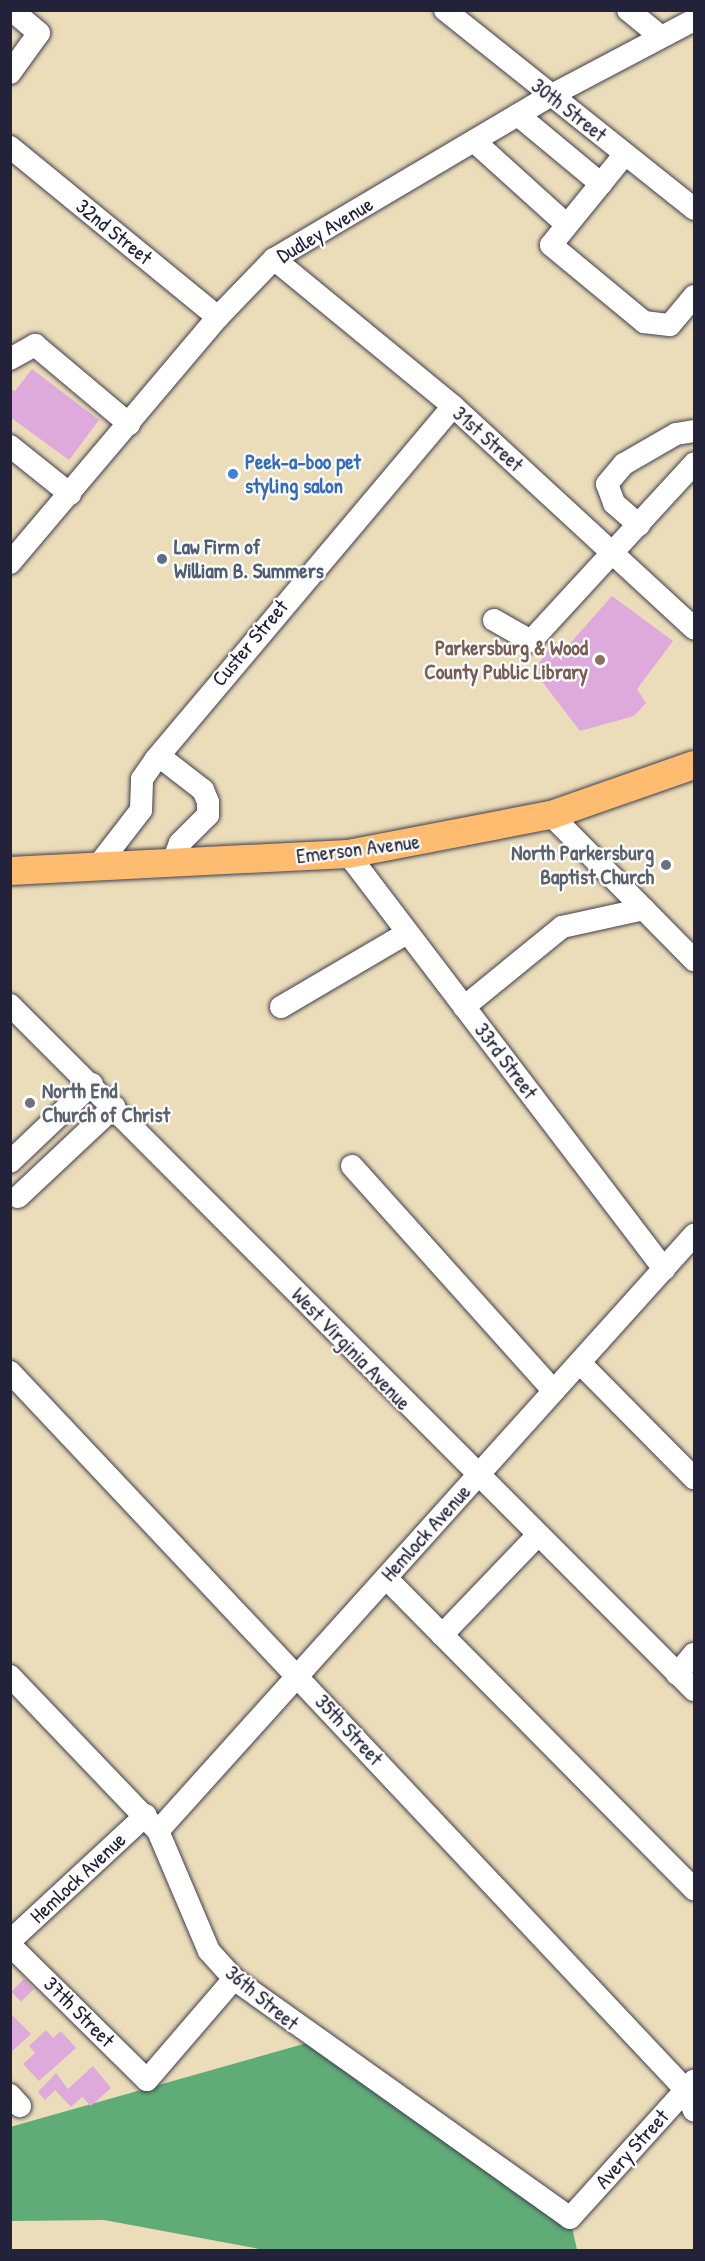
<!DOCTYPE html>
<style>
body{margin:0}
#map{position:relative;width:705px;height:2261px;overflow:hidden;background:#ebddb9;font-family:"Patrick Hand",sans-serif}
div>[style]{position:absolute}
[style*='--x']{left:calc(var(--x)*1px);top:calc(var(--y)*1px);width:calc(var(--w)*1px);rotate:calc(var(--a)*1deg)}
.forest>*{inset:0;background:#5fac77}
.building>*{inset:0;background:#deaadc;transform-origin:0 0}
.roads{filter:drop-shadow(0 0 2px #403e4e) drop-shadow(0 0 2px #403e4e)}
.minor>*{height:22px;margin:-11px;padding:0 11px;transform-origin:11px;border-radius:11px;background:#fff}
.major>*{height:28px;margin:-14px;padding:0 14px;transform-origin:14px;border-radius:14px;background:#febc70}
.dots>*{width:16px;height:16px;translate:-50% -50%;box-sizing:border-box;border:3px solid #fff;border-radius:50%}
span{translate:-50% -50%;white-space:nowrap;text-align:center;line-height:1.15;-webkit-text-stroke:4.5px #fff;paint-order:stroke}
.street-label{font-size:21px;color:#22223b}
.shop-label{font-size:21px;color:#366cbe;font-weight:700}
.left{translate:0 -50%;text-align:left}
.service-label{font-size:21px;color:#4e5e75;font-weight:700}
.education-label{font-size:21px;color:#785e54;font-weight:700}
.right{translate:-100% -50%;text-align:right}
.worship-label{font-size:21px;color:#5b616d;font-weight:700}
.frame{position:absolute;inset:0;border:12px solid #22223b;pointer-events:none}
</style>
<div id="map">
<div class="forest">
<div style="clip-path:polygon(314px 2041px,570px 2218px,577px 2250px,265px 2250px,104px 2220px,11px 2221px,10px 2127px)"></div>
</div>
<div class="building">
<div style="clip-path:polygon(32px 369px,99px 420px,69px 460px,10px 417px,10px 388px,15px 391px)"></div>
<div style="clip-path:polygon(612px 596px,673px 641px,637px 689px,646px 703px,634px 716px,580px 731px,534px 671px,554px 641px,565px 649px)"></div>
<div style="left:24px;top:1979px;width:14px;height:18px;rotate:45deg"></div>
<div style="clip-path:polygon(10px 2013px,31px 2034px,10px 2053px)"></div>
<div style="clip-path:polygon(46px 2030px,53px 2038px,61px 2031px,76px 2048px,39px 2081px,23px 2064px,35px 2053px,29px 2046px)"></div>
<div style="clip-path:polygon(93px 2066px,111px 2088px,91px 2106px,82px 2097px,71px 2107px,55px 2090px,45px 2100px,38px 2092px,56px 2073px,68px 2089px)"></div>
</div>
<div class="roads">
<div class="minor">
<div style="--x:445;--y:10;--w:319;--a:38.6"></div>
<div style="--x:628;--y:10;--w:41;--a:39.1"></div>
<div style="--x:10;--y:73;--w:49;--a:-54.1"></div>
<div style="--x:39;--y:33;--w:35;--a:-140"></div>
<div style="--x:518;--y:115;--w:108;--a:39.7"></div>
<div style="--x:474;--y:141;--w:125;--a:42.1"></div>
<div style="--x:10;--y:147;--w:269;--a:39.3"></div>
<div style="--x:625;--y:154;--w:117;--a:129.1"></div>
<div style="--x:551;--y:245;--w:121;--a:39.6"></div>
<div style="--x:644;--y:322;--w:26;--a:7"></div>
<div style="--x:670;--y:325;--w:38;--a:-50"></div>
<div style="--x:274;--y:259;--w:232;--a:39.4"></div>
<div style="--x:453;--y:406;--w:328;--a:42.7"></div>
<div style="--x:10;--y:359;--w:29;--a:-29"></div>
<div style="--x:35;--y:345;--w:123;--a:40"></div>
<div style="--x:10;--y:446;--w:77;--a:38.7"></div>
<div style="--x:639;--y:525;--w:33;--a:-139"></div>
<div style="--x:614;--y:503;--w:20;--a:-110"></div>
<div style="--x:607;--y:484;--w:26;--a:-50"></div>
<div style="--x:624;--y:464;--w:60;--a:-30"></div>
<div style="--x:676;--y:434;--w:18;--a:-9"></div>
<div style="--x:10;--y:563;--w:322;--a:-49.8"></div>
<div style="--x:218;--y:317;--w:81;--a:-46"></div>
<div style="--x:274;--y:259;--w:321;--a:-30.6"></div>
<div style="--x:550;--y:96;--w:163;--a:-27.8"></div>
<div style="--x:494;--y:620;--w:43;--a:29.6"></div>
<div style="--x:531;--y:641;--w:241;--a:-47.4"></div>
<div style="--x:159;--y:756;--w:56;--a:37.7"></div>
<div style="--x:203;--y:790;--w:13;--a:67"></div>
<div style="--x:208;--y:802;--w:13;--a:90"></div>
<div style="--x:208;--y:815;--w:40;--a:135"></div>
<div style="--x:180;--y:843;--w:22;--a:111"></div>
<div style="--x:551;--y:815;--w:204;--a:45.4"></div>
<div style="--x:348;--y:854;--w:522;--a:52.71"></div>
<div style="--x:97;--y:867;--w:72;--a:-52.3"></div>
<div style="--x:141;--y:810;--w:31;--a:-88"></div>
<div style="--x:142;--y:779;--w:24;--a:-55"></div>
<div style="--x:156;--y:759;--w:461;--a:-49.9"></div>
<div style="--x:10;--y:1005;--w:968;--a:45.04"></div>
<div style="--x:281;--y:1007;--w:146;--a:-30.4"></div>
<div style="--x:464;--y:1007;--w:127;--a:-39.2"></div>
<div style="--x:562;--y:927;--w:84;--a:-12.4"></div>
<div style="--x:10;--y:1162;--w:113;--a:-43.6"></div>
<div style="--x:352;--y:1166;--w:302;--a:48.1"></div>
<div style="--x:18;--y:1197;--w:132;--a:-43.2"></div>
<div style="--x:580;--y:1363;--w:162;--a:45.3"></div>
<div style="--x:10;--y:1372;--w:986;--a:46.73"></div>
<div style="--x:686;--y:2090;--w:22;--a:69"></div>
<div style="--x:386;--y:1578;--w:438;--a:45.3"></div>
<div style="--x:442;--y:1635;--w:137;--a:-46.2"></div>
<div style="--x:677;--y:1674;--w:26;--a:-50"></div>
<div style="--x:10;--y:1676;--w:214;--a:46.3"></div>
<div style="--x:158;--y:1831;--w:130;--a:67"></div>
<div style="--x:209;--y:1951;--w:38;--a:48"></div>
<div style="--x:234;--y:1979;--w:412;--a:35.4"></div>
<div style="--x:570;--y:2218;--w:185;--a:-47.9"></div>
<div style="--x:158;--y:1831;--w:802;--a:-48.03"></div>
<div style="--x:10;--y:1941;--w:185;--a:-42.8"></div>
<div style="--x:10;--y:1945;--w:192;--a:44.6"></div>
<div style="--x:147;--y:2080;--w:133;--a:-49.3"></div>
<div style="--x:10;--y:2095;--w:15;--a:48"></div>
</div>
<div class="major">
<div style="--x:10;--y:871;--w:338;--a:-2.9"></div>
<div style="--x:348;--y:854;--w:207;--a:-10.9"></div>
<div style="--x:551;--y:815;--w:151;--a:-19.3"></div>
</div>
</div>
<div class="dots">
<div style="left:233px;top:474px;background:#3f7fe0"></div>
<div style="left:162px;top:559px;background:#5c6f8a"></div>
<div style="left:600px;top:660px;background:#8d6e63"></div>
<div style="left:666px;top:865px;background:#6b7280"></div>
<div style="left:30px;top:1103px;background:#6b7280"></div>
</div>
<div class="street-label">
<span style="left:569px;top:110px;rotate:38deg">30th Street</span>
<span style="left:325px;top:230px;rotate:-31deg">Dudley Avenue</span>
<span style="left:114px;top:232px;rotate:39deg">32nd Street</span>
<span style="left:488px;top:439px;rotate:42deg">31st Street</span>
<span style="left:250px;top:643px;rotate:-50deg">Custer Street</span>
<span style="left:358px;top:849px;rotate:-7deg">Emerson Avenue</span>
<span style="left:506px;top:1061px;rotate:53deg">33rd Street</span>
<span style="left:351px;top:1349px;rotate:46deg">West Virginia Avenue</span>
<span style="left:426px;top:1533px;rotate:-48deg">Hemlock Avenue</span>
<span style="left:349px;top:1730px;rotate:47deg">35th Street</span>
<span style="left:78px;top:1878px;rotate:-43deg">Hemlock Avenue</span>
<span style="left:262px;top:1998px;rotate:40deg">36th Street</span>
<span style="left:79px;top:2012px;rotate:45deg">37th Street</span>
<span style="left:632px;top:2149px;rotate:-48deg">Avery Street</span>
</div>
<div class="shop-label">
<span class="left" style="left:245px;top:474px">Peek-a-boo pet<br>styling salon</span>
</div>
<div class="service-label">
<span class="left" style="left:174px;top:559px">Law Firm of<br>William B. Summers</span>
</div>
<div class="education-label">
<span class="right" style="left:588px;top:660px">Parkersburg &amp; Wood<br>County Public Library</span>
</div>
<div class="worship-label">
<span class="right" style="left:654px;top:865px">North Parkersburg<br>Baptist Church</span>
<span class="left" style="left:42px;top:1103px">North End<br>Church of Christ</span>
</div>
<div class="frame"></div>
</div>
